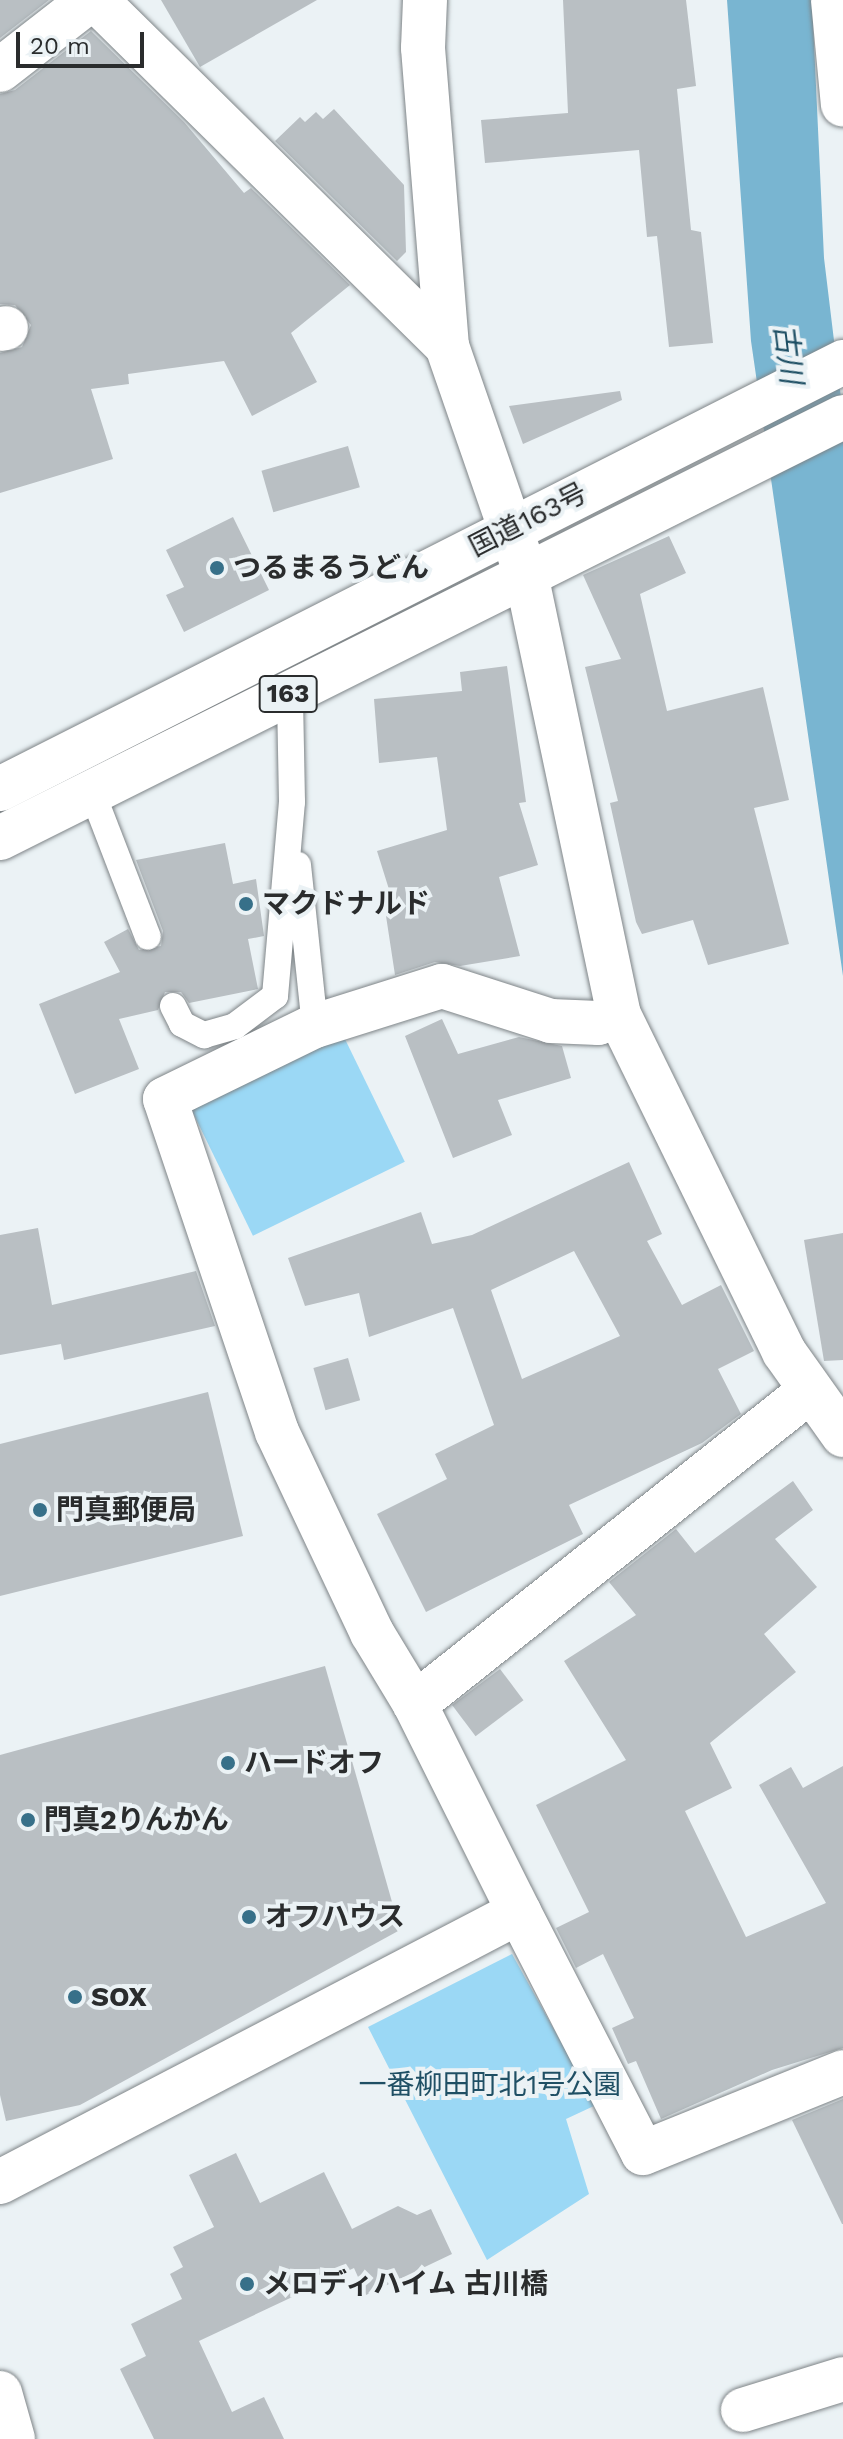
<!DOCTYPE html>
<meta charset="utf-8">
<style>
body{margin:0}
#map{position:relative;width:843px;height:2439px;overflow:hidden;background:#ebf2f5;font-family:"Work Sans","Noto Sans JP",sans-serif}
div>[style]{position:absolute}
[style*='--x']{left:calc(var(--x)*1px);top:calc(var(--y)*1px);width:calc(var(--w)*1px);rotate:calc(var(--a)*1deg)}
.green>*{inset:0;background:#9bd8f5;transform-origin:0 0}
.water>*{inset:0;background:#79b5d1}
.building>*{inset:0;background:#b9bfc3;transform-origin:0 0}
.roads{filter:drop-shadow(0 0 2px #7e8487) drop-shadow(0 0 2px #7e8487)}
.service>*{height:26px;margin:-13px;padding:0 13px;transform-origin:13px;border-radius:13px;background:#fff}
.minor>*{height:44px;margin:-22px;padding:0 22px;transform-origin:22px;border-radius:22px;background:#fff}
.tertiary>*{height:44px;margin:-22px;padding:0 22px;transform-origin:22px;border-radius:22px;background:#fff}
.primary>*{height:44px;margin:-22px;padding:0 22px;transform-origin:22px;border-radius:22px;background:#fff}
.trunk>*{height:44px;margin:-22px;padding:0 22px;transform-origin:22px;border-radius:22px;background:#fff}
.dots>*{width:22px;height:22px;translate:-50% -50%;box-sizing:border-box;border:4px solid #ebf2f5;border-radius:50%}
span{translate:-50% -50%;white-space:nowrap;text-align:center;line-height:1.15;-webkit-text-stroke:8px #ebf2f5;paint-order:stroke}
.shield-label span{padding:2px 6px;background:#ebf2f5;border:2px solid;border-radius:6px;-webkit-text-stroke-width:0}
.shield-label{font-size:26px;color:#2a2c2d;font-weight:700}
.street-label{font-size:28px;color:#2a2c2d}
.poi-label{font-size:28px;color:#2a2c2d;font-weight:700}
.left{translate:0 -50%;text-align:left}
.park-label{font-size:28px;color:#1f4f64}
.water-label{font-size:30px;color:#1d4e63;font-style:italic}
.scale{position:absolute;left:16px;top:32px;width:128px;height:36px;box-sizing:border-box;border:4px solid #2a2c2d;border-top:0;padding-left:10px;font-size:24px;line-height:28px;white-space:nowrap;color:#2a2c2d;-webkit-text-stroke:6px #ebf2f5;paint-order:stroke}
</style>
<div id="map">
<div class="green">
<div style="left:343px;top:1035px;width:141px;height:169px;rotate:64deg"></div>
<div style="clip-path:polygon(512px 1954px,596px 2105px,566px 2119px,589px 2194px,487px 2260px,368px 2027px)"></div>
</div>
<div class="water">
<div style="clip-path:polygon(727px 0,812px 0,824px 258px,843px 415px,843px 976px,751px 341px)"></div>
</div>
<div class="building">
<div style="clip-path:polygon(0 0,49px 0,0 38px)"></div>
<div style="clip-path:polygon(161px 0,317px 0,200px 67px)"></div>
<div style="clip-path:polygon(563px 0,686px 0,696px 86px,677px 89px,691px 230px,701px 232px,713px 343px,669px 347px,657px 236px,647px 237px,639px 150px,485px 163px,481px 120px,568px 113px)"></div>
<div style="clip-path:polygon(91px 31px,184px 122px,244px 193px,251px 188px,350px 285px,291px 333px,317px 382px,252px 416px,224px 361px,128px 374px,129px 384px,91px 389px,113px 459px,0 493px,0 353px,22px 347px,31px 325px,15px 305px,0 304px,0 94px,15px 90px)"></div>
<div style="clip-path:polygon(334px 109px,404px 185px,406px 252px,397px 261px,275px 141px,300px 117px,305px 122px,316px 112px,323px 119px)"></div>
<div style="clip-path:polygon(620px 391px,622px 400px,523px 444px,509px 406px)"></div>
<div style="left:348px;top:446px;width:43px;height:90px;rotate:74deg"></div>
<div style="clip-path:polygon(233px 517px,269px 590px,184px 632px,166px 595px,184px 587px,166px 550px)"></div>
<div style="clip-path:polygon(669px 536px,686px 573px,640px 594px,667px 711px,763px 687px,789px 800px,754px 808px,789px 944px,708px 965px,693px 920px,642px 934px,636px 922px,610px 803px,618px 801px,585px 667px,621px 659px,583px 575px)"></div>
<div style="clip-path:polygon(507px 666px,526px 802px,519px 803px,538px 865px,499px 877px,520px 956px,460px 966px,435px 962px,395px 975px,386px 916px,397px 915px,377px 851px,447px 830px,437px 757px,379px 763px,374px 699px,462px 691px,460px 672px)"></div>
<div style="clip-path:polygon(225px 843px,233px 884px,256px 879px,264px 936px,248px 939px,258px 989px,189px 1003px,181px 992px,165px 992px,158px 1010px,119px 1019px,139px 1069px,75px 1094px,39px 1004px,120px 972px,104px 942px,128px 929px,139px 950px,161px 946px,163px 931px,136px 860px)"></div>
<div style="clip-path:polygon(442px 1019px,458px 1054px,519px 1037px,562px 1046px,571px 1078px,498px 1100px,512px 1135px,453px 1158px,405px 1036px)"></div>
<div style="clip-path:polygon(evenodd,629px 1162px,662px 1234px,647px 1241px,682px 1305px,721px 1285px,754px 1351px,718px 1369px,741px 1414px,702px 1443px,569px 1505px,583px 1534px,426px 1612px,377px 1514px,447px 1479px,435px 1454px,494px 1425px,453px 1308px,369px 1337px,359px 1293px,305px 1306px,288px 1258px,421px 1212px,432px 1244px,472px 1235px,629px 1162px,574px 1251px,620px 1336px,522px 1379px,491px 1290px,574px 1251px)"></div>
<div style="clip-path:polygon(38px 1228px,52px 1305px,196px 1271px,215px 1326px,64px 1360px,61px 1344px,0 1355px,0 1235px)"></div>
<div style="clip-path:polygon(843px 1233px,843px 1360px,824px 1361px,804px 1240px)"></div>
<div style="left:348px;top:1358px;width:44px;height:36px;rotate:74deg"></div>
<div style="clip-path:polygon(208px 1392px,243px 1536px,0 1596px,0 1444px)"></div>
<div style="clip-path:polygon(793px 1481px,813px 1510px,775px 1539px,817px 1587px,764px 1634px,796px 1672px,710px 1743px,732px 1788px,685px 1811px,746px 1937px,826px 1903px,759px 1785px,791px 1767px,803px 1788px,843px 1766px,843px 2048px,772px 2070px,661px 2119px,636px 2061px,628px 2064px,612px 2028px,634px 2018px,603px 1954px,576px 1968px,556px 1928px,589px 1912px,536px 1805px,626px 1760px,564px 1661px,636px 1615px,609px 1582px,676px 1529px,695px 1553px)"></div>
<div style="clip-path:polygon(325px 1666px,400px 1930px,80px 2105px,6px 2121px,0 2095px,0 1755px)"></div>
<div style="left:500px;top:1669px;width:39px;height:60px;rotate:53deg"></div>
<div style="clip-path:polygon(843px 2099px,843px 2224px,842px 2224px,792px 2120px)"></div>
<div style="clip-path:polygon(236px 2153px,260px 2203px,324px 2172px,352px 2229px,398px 2206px,417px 2215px,431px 2209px,452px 2254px,366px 2295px,354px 2268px,199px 2341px,232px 2412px,264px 2397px,284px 2439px,154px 2439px,120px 2369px,146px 2356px,131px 2324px,182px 2299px,170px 2274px,183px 2267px,173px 2247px,214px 2227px,189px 2175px)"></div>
</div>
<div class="roads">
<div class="service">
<div style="--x:92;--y:792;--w:155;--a:68.9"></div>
<div style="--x:298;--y:865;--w:162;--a:84"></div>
<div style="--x:173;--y:1006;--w:20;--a:63"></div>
<div style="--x:182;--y:1024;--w:25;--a:27"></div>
<div style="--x:204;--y:1035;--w:32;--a:-16"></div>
<div style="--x:235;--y:1026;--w:50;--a:-36.9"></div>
<div style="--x:275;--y:996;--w:195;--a:-85"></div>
<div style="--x:292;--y:802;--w:109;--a:-91.1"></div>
</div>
<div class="minor">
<div style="--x:96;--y:0;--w:493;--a:44.6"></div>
<div style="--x:833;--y:0;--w:105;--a:84.6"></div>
<div style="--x:0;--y:70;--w:114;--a:-37.9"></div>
<div style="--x:0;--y:329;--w:6;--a:-9"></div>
<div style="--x:415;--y:1704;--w:83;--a:-121.2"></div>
<div style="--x:372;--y:1633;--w:222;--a:-115.3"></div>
<div style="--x:277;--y:1432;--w:351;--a:-108.6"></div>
<div style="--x:165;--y:1099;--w:167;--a:-26"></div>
<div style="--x:315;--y:1026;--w:133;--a:-17.5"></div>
<div style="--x:442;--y:986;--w:114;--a:17.8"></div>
<div style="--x:551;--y:1021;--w:47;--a:2.4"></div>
<div style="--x:598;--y:1023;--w:22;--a:-21"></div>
<div style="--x:519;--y:1912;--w:271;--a:62.8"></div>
<div style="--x:643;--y:2153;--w:216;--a:-22"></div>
<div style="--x:0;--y:2182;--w:585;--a:-27.48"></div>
<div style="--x:519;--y:1912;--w:233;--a:-116.6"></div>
<div style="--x:415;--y:1704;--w:505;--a:-38.41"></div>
<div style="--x:743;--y:2410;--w:105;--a:-17.2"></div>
</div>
<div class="tertiary">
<div style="--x:425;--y:0;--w:48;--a:92.4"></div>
<div style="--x:423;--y:48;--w:299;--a:85.4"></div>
<div style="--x:447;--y:346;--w:241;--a:70.9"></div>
<div style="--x:526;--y:574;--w:451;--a:78.1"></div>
<div style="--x:619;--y:1015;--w:375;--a:63.9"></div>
<div style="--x:784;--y:1352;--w:102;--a:54.6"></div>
</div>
<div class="primary">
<div style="--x:0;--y:2393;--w:48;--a:74.2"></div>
</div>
<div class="trunk">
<div style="--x:0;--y:789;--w:945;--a:-26.86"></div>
<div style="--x:0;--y:838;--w:942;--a:-26.54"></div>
</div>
</div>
<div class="dots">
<div style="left:217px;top:568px;background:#377089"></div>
<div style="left:246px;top:904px;background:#377089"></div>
<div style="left:40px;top:1510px;background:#377089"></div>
<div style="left:228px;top:1763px;background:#377089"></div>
<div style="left:28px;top:1820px;background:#377089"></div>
<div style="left:249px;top:1917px;background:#377089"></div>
<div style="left:75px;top:1997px;background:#377089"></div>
<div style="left:247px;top:2284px;background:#377089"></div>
</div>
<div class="shield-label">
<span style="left:288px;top:694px">163</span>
</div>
<div class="street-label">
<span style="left:528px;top:520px;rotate:-27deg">国道163号</span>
</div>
<div class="poi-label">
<span class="left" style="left:233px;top:568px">つるまるうどん</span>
<span class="left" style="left:262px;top:904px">マクドナルド</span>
<span class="left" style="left:56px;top:1510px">門真郵便局</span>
<span class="left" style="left:244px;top:1763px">ハードオフ</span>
<span class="left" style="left:44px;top:1820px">門真2りんかん</span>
<span class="left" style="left:265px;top:1917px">オフハウス</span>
<span class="left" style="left:91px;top:1997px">SOX</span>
<span class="left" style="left:263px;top:2284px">メロディハイム 古川橋</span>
</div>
<div class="park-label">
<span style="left:490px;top:2085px">一番柳田町北1号公園</span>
</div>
<div class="water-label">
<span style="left:788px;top:354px;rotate:83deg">古川</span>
</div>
<div class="scale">20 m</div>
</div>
